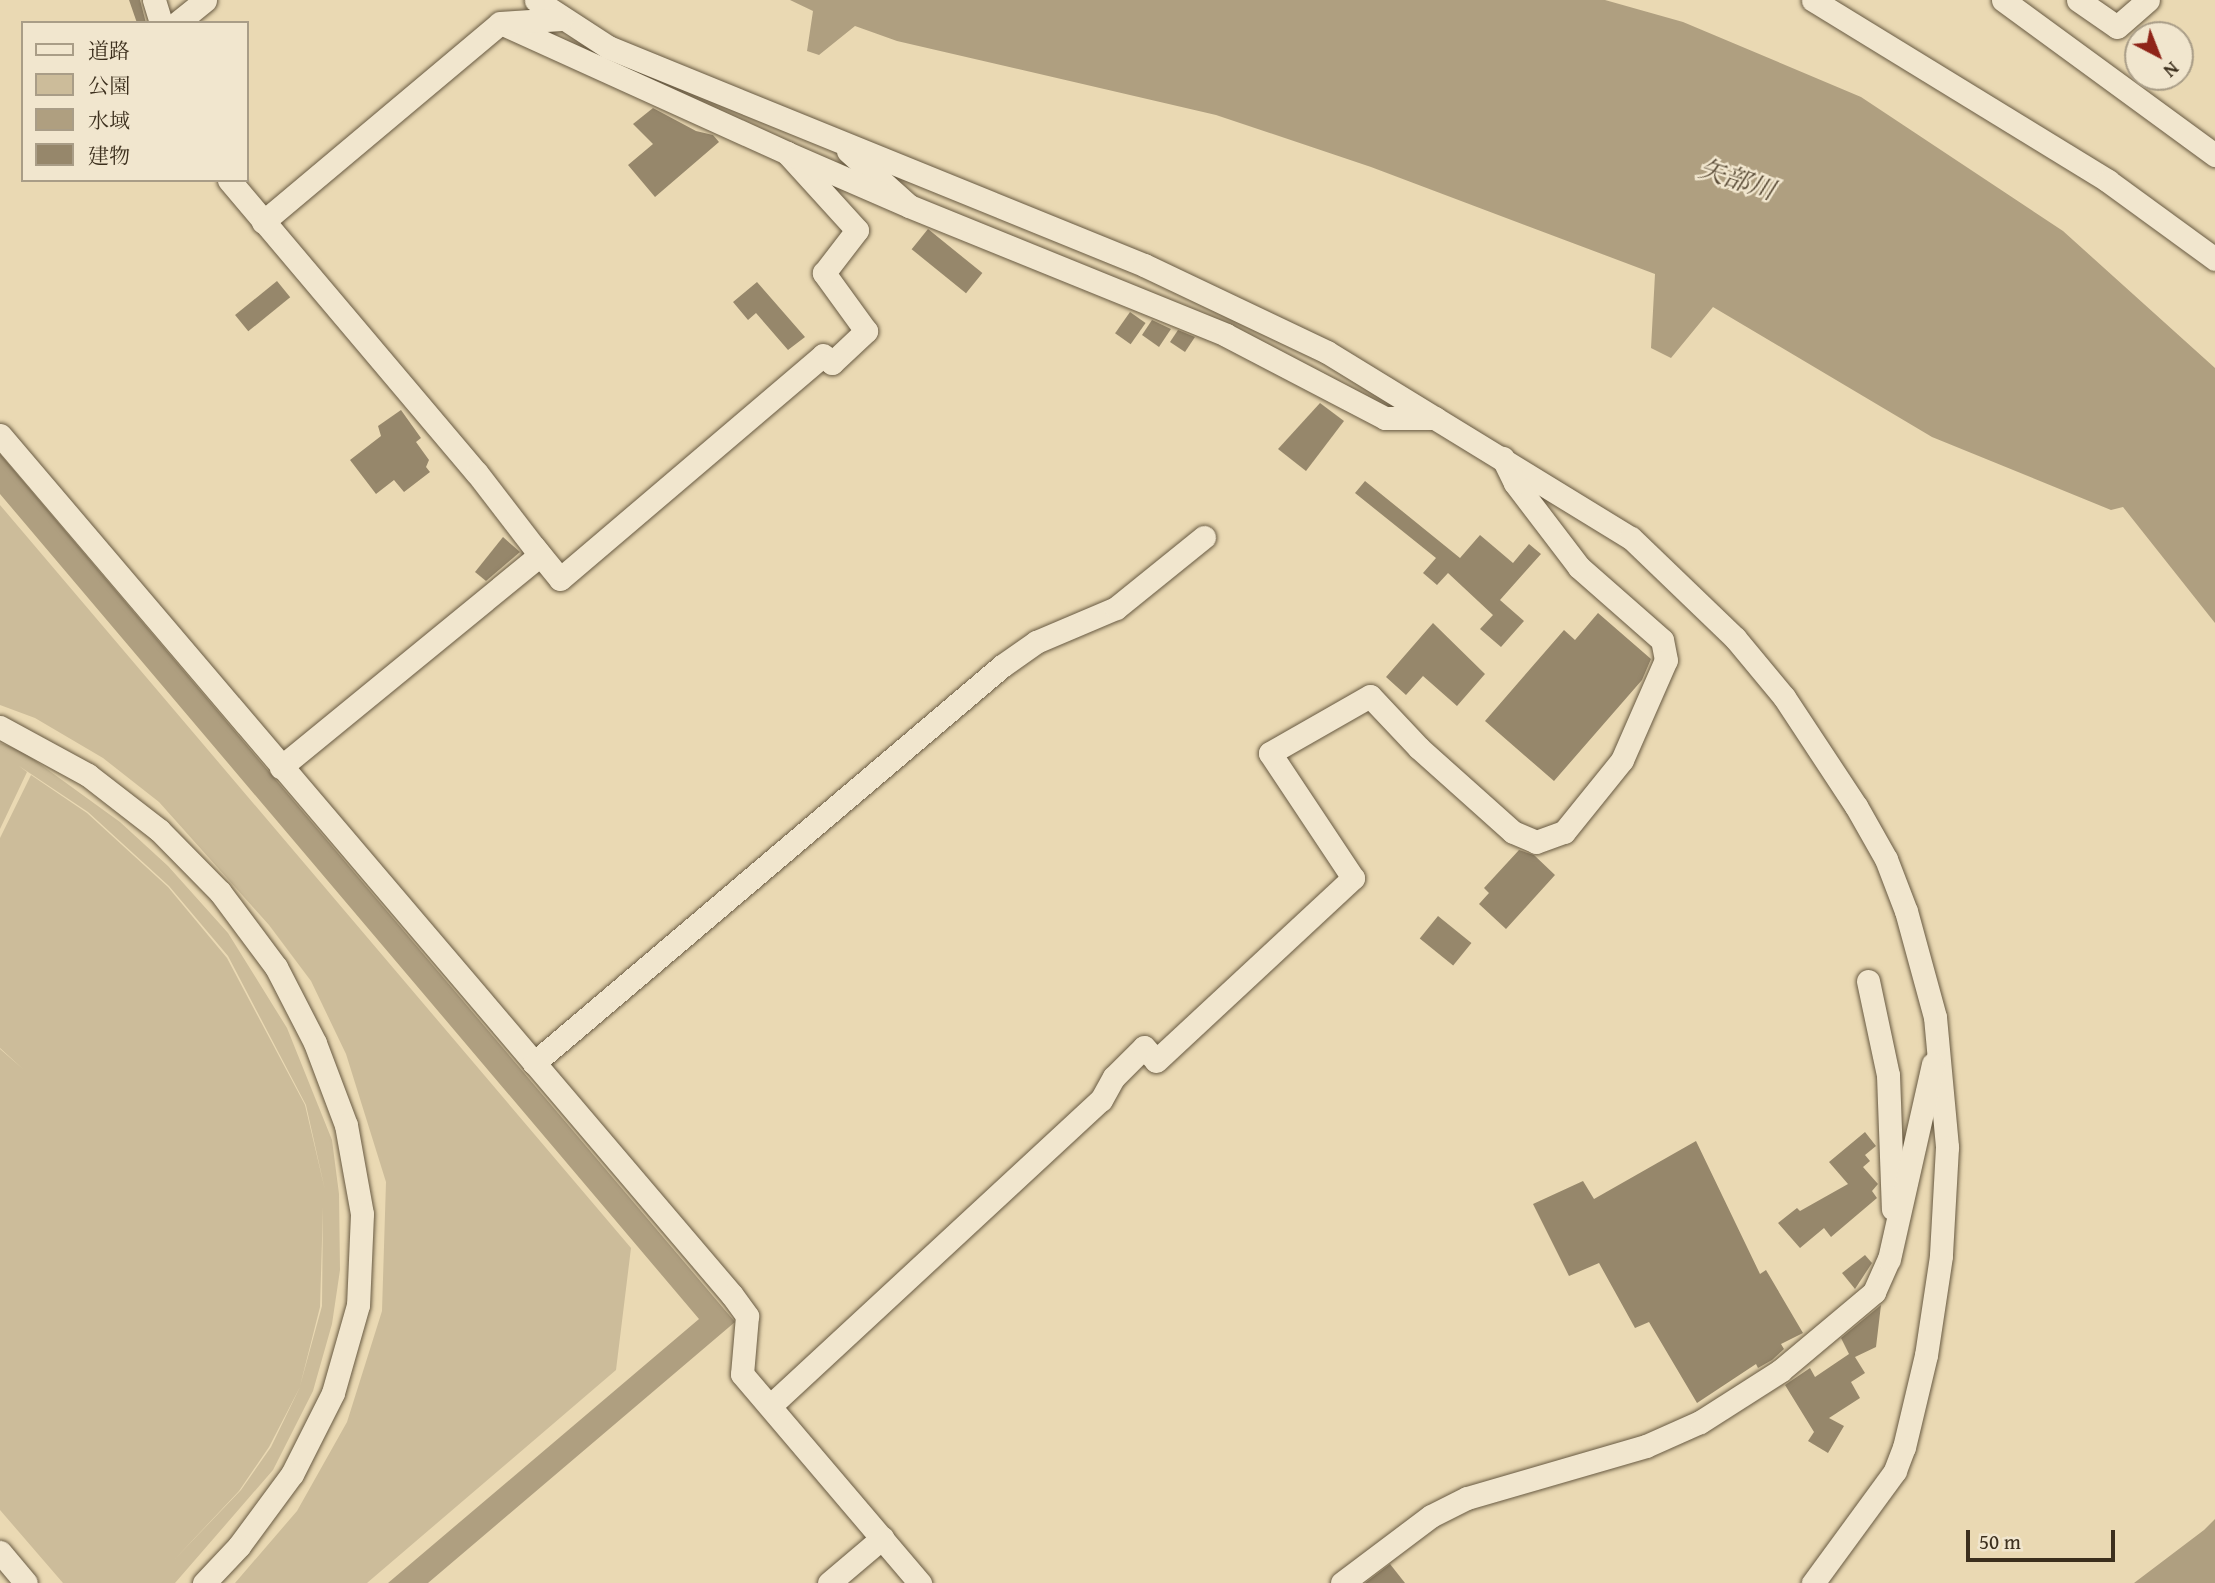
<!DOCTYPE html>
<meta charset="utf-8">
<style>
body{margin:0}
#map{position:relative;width:2215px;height:1583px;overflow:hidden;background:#ead9b3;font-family:"Gentium Book Plus","Noto Serif JP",serif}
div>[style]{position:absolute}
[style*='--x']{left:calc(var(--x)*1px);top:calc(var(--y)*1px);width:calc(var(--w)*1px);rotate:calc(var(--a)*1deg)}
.green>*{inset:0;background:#ccbc9a}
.water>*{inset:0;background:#af9f80}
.building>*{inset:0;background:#96876b;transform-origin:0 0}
.roads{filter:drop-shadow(0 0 2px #685a42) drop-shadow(0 0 2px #685a42)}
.minor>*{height:23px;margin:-11.5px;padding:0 11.5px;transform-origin:11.5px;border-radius:11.5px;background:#f1e6ce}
span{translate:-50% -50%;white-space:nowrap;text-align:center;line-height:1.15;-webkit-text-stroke:5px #f1e6ce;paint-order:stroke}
.water-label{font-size:26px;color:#594b36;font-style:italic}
.legend{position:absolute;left:21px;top:21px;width:228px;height:161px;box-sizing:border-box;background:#f1e6ce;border:2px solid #a99d87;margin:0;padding:9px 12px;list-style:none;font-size:21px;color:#3c2f1d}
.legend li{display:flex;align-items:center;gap:14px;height:35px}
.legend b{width:35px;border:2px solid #a99d87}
.north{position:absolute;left:2124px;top:21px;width:70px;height:70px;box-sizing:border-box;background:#f1e6ce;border:2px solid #a99d87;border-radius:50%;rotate:138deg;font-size:19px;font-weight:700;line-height:28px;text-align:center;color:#3c2f1d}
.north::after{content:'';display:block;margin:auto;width:24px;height:32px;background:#8f2418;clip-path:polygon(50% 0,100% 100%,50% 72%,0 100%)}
.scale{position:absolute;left:1966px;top:1530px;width:149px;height:32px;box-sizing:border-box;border:4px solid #3c2f1d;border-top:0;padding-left:9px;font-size:21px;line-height:24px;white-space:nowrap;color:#3c2f1d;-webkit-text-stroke:5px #f1e6ce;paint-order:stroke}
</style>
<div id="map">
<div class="green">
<div style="clip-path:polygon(0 505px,631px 1248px,616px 1370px,367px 1583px,235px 1583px,297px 1511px,347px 1422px,382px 1311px,386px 1182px,346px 1054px,311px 981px,269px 925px,159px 802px,103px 758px,35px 718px,0 705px)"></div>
<div style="clip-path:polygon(evenodd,0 743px,22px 751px,120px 822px,168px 866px,228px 933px,287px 1028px,332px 1140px,339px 1194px,340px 1270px,332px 1324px,313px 1391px,273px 1470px,175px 1583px,63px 1583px,0 1510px,0 1049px,23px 1069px,0 1048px,0 838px,31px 775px,87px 813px,168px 887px,227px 958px,305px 1105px,325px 1190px,306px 1105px,228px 956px,169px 886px,88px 812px,19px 766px,27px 772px,0 829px,0 743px,323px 1207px,322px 1306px,300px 1386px,320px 1307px,323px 1207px,0 743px,300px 1387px,271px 1447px,241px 1490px,174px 1560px,239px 1491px,269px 1447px,300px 1387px)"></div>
</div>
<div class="water">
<div style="clip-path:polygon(790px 0,1605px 0,1683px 22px,1861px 97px,2063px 231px,2215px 368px,2215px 623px,2123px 507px,2111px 510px,1932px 437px,1713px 307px,1671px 358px,1651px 348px,1655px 274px,1371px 167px,1216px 115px,897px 41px,855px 26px,819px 55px,807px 51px,813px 11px)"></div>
<div style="clip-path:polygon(0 454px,735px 1322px,428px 1583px,388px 1583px,699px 1319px,0 494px)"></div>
<div style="clip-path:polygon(2215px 1519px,2215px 1583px,2134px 1583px,2204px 1530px)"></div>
</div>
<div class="building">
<div style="clip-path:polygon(129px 0,140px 0,146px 23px,137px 23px)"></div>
<div style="clip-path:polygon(653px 108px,696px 131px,713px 135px,719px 142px,655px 197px,628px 165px,653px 144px,633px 124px)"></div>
<div style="left:928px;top:229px;width:70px;height:26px;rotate:39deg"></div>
<div style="left:277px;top:281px;width:21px;height:54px;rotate:51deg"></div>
<div style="clip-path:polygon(757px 282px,805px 337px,788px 350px,756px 313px,748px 320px,733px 302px)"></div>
<div style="left:1130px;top:312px;width:19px;height:26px;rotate:35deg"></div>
<div style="clip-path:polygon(1152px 320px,1171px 329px,1159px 347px,1142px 335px)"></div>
<div style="clip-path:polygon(1178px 330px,1195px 337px,1185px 352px,1170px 342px)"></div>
<div style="clip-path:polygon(1320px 403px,1344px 421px,1306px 471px,1278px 449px)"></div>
<div style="clip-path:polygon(401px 410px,421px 438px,416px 442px,429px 460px,426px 467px,430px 472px,404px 492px,394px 480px,376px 494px,350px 460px,381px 436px,378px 426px)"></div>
<div style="clip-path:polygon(1365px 481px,1460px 558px,1480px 535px,1513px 563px,1529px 544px,1541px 554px,1500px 600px,1524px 621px,1501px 647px,1480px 629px,1493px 615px,1448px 573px,1437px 585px,1423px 573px,1436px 558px,1355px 493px)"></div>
<div style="clip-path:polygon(503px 537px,520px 552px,486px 581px,475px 572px)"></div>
<div style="clip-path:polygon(1598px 613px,1651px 659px,1642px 680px,1554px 781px,1485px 721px,1564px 630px,1575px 640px)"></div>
<div style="clip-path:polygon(1433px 623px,1485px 674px,1457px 706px,1423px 676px,1406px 695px,1386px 677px)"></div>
<div style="clip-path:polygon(1519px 850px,1534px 855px,1555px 875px,1506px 929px,1479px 904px,1489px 893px,1484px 888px)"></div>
<div style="left:1438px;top:916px;width:43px;height:29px;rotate:39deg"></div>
<div style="clip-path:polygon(1865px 1132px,1876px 1146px,1865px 1155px,1870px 1161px,1863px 1167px,1878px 1184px,1872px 1191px,1877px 1198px,1831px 1237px,1824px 1228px,1800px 1248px,1778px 1223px,1797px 1208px,1800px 1211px,1848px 1184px,1829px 1162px)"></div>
<div style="clip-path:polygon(1696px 1141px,1760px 1274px,1766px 1270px,1803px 1333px,1781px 1344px,1784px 1349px,1772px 1360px,1758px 1368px,1756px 1364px,1697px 1403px,1649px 1322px,1635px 1328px,1599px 1263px,1569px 1276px,1533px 1204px,1583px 1181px,1594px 1199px)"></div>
<div style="clip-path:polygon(1865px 1255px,1872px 1263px,1855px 1289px,1842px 1273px)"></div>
<div style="clip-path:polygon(1881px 1305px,1876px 1347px,1855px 1357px,1865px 1373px,1851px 1382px,1860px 1398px,1829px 1418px,1844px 1426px,1828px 1453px,1808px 1441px,1814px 1432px,1785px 1385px,1810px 1368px,1815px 1377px,1849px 1354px,1841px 1338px)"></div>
<div style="clip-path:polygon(1390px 1564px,1405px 1583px,1365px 1583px)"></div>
</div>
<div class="roads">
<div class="minor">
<div style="--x:154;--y:0;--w:24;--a:73"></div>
<div style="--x:536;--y:0;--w:86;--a:33.1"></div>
<div style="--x:608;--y:47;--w:579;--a:22.13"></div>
<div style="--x:1144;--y:265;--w:203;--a:25.4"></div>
<div style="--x:1327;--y:352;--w:356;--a:31.5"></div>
<div style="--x:1631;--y:538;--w:144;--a:43.9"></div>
<div style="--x:1735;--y:638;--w:77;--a:50.3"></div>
<div style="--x:1784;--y:697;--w:131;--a:56.6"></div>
<div style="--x:1856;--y:806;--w:61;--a:60.5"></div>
<div style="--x:1886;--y:859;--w:56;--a:69"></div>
<div style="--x:1906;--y:911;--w:110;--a:74.7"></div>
<div style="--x:1935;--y:1017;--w:131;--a:84.7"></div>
<div style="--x:1947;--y:1147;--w:109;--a:93.2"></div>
<div style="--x:1941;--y:1256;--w:100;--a:98.6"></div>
<div style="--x:1926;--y:1355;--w:95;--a:103.4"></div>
<div style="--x:1904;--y:1447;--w:26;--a:111"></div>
<div style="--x:1895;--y:1471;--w:139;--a:126.2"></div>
<div style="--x:1813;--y:0;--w:346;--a:31.5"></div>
<div style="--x:2108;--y:181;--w:132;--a:36.1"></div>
<div style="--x:2003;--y:0;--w:263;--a:36.2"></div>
<div style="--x:2078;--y:0;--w:47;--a:34.7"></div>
<div style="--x:2117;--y:27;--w:41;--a:-41.1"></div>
<div style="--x:177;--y:23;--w:36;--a:-39"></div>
<div style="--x:503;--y:24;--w:312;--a:24.4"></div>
<div style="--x:848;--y:151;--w:82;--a:42"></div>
<div style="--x:909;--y:206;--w:342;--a:22.1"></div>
<div style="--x:1226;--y:335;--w:179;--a:27.6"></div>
<div style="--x:1385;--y:418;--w:50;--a:0"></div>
<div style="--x:229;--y:180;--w:384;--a:49.8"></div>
<div style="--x:477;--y:473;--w:103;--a:52.5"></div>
<div style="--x:540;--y:555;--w:335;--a:140.7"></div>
<div style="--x:263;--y:222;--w:309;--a:-40"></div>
<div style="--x:500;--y:23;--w:61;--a:-3.8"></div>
<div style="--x:0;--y:435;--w:1129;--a:49.6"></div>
<div style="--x:732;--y:1295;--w:26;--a:54"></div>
<div style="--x:747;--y:1316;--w:58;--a:94.9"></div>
<div style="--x:742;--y:1374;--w:275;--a:49.6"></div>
<div style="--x:534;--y:547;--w:41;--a:50.9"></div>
<div style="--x:560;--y:579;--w:345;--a:-40.4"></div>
<div style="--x:823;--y:355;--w:12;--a:42"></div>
<div style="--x:832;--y:363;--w:47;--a:-43.3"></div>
<div style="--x:866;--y:331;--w:72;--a:-125.9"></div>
<div style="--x:824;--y:273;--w:54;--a:-52.5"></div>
<div style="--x:857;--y:230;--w:104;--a:-132.3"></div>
<div style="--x:787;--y:153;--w:133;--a:23.5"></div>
<div style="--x:0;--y:727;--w:100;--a:28.6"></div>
<div style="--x:88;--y:775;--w:90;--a:37.8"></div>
<div style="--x:159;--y:830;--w:87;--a:45.5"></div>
<div style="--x:220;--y:892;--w:94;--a:53.3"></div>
<div style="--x:276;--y:967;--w:85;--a:62.8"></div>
<div style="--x:315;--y:1043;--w:88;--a:69.3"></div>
<div style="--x:346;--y:1125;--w:90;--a:79.8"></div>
<div style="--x:362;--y:1214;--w:91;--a:92.5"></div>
<div style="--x:358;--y:1305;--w:91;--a:105.9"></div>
<div style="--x:333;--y:1393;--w:91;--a:116.8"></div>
<div style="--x:292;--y:1474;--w:89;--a:126.4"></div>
<div style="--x:239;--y:1546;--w:51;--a:133.4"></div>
<div style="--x:1868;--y:981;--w:96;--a:78"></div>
<div style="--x:1888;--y:1075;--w:134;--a:87.9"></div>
<div style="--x:534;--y:1063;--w:614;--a:-40.31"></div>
<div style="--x:1002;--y:666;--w:42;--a:-35.2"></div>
<div style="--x:1036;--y:642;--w:87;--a:-23"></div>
<div style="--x:1116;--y:608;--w:113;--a:-38.9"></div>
<div style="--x:770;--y:1406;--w:451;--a:-42.8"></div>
<div style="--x:1101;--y:1100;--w:26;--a:-61"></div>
<div style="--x:1114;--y:1077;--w:42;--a:-45"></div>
<div style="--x:1144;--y:1047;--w:18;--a:49"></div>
<div style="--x:1156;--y:1061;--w:269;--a:-42.9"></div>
<div style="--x:1353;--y:878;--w:150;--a:-123.6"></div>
<div style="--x:1270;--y:753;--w:115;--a:-29.7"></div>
<div style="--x:1370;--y:696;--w:71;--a:46.7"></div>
<div style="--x:1419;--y:748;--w:126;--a:41.8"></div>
<div style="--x:1513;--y:832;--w:25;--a:23"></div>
<div style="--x:1536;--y:842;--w:30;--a:-20"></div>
<div style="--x:1564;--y:832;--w:92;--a:-51.1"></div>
<div style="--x:1622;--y:760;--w:109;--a:-66.3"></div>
<div style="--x:1666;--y:660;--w:20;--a:-101"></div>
<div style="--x:1662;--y:640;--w:111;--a:-138.7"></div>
<div style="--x:1579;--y:567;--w:106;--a:-127.3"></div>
<div style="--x:1515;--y:483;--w:28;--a:-116"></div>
<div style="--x:0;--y:1552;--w:40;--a:50"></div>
<div style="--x:829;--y:1583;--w:70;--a:-40.3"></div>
<div style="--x:1342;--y:1583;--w:111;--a:-37"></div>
<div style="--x:1431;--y:1516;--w:40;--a:-26.6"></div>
<div style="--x:1467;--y:1498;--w:186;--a:-16.2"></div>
<div style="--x:1646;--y:1446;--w:59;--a:-24"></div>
<div style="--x:1700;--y:1422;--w:95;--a:-32.5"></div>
<div style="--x:1780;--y:1371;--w:123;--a:-40"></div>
<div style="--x:1874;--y:1292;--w:36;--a:-66"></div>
<div style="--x:1889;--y:1259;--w:200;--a:-77.3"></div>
</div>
</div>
<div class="water-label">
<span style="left:1737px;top:179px;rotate:18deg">矢部川</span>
</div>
<ul class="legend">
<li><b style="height:9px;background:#f1e6ce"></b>道路</li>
<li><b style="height:19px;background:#ccbc9a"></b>公園</li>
<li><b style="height:19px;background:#af9f80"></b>水域</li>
<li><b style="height:19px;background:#96876b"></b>建物</li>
</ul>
<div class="north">N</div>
<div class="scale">50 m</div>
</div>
